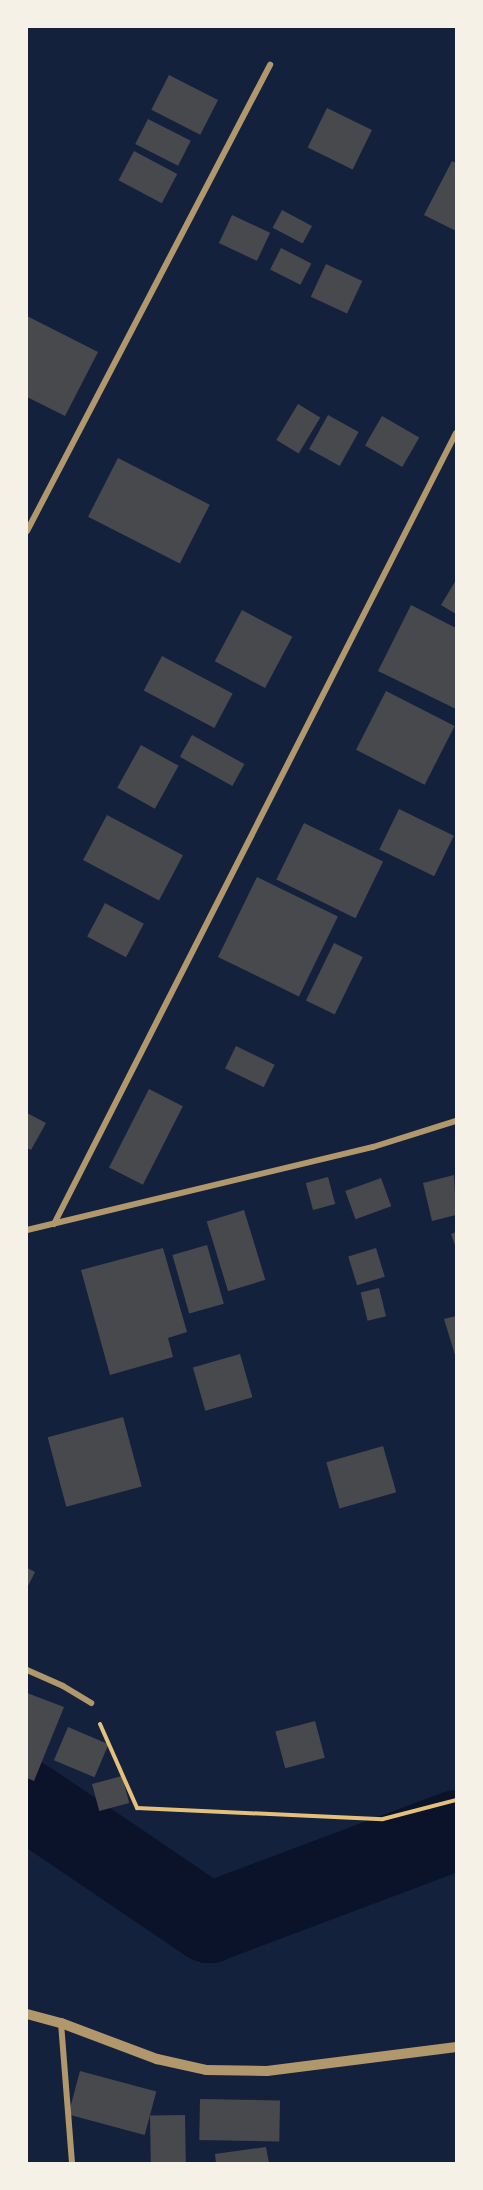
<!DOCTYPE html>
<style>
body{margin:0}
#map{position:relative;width:483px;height:2190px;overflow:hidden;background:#14213d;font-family:Merriweather,serif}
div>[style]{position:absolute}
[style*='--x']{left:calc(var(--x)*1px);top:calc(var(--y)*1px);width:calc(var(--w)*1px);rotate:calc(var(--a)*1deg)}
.river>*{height:80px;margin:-40px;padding:0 40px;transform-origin:40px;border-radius:40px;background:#0b132b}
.building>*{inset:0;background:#48494c;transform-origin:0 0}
.path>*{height:4px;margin:-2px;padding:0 2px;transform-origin:2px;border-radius:2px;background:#e5c07b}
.minor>*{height:6px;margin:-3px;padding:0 3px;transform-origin:3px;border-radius:3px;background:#b1986c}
.tertiary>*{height:10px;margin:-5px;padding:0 5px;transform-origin:5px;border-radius:5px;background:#b1986c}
span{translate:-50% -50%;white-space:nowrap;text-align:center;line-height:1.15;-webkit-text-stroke:5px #f6f1e7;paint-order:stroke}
.frame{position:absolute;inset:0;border:28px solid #f6f1e7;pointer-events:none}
</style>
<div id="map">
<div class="river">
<div style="--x:27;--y:1800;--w:220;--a:34.1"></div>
<div style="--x:209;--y:1923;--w:264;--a:-20.6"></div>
</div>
<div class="building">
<div style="left:169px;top:75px;width:55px;height:39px;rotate:27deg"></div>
<div style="left:327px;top:108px;width:50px;height:44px;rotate:26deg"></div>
<div style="left:148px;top:119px;width:48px;height:28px;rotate:27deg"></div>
<div style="left:134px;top:151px;width:49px;height:33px;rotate:28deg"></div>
<div style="clip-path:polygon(452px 161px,456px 163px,456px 231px,424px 215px)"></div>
<div style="left:282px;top:210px;width:34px;height:20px;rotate:28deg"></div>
<div style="left:232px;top:215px;width:42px;height:31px;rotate:25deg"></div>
<div style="left:281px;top:248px;width:34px;height:24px;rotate:27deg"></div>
<div style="left:326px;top:264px;width:40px;height:36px;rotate:25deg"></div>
<div style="clip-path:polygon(27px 316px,98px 352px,65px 416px,27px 397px)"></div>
<div style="left:298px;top:404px;width:26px;height:42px;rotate:31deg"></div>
<div style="left:328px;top:415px;width:35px;height:39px;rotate:29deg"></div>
<div style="left:382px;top:416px;width:43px;height:34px;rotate:30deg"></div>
<div style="left:118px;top:458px;width:103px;height:66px;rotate:27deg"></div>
<div style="clip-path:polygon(456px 580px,456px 614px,441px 605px)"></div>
<div style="clip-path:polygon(411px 605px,456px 628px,456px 709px,378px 671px)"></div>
<div style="left:242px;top:610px;width:57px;height:58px;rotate:28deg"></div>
<div style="left:162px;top:656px;width:80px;height:39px;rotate:28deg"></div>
<div style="left:386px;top:691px;width:77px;height:66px;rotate:27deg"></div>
<div style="left:192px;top:735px;width:60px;height:25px;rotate:29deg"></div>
<div style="left:141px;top:745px;width:43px;height:49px;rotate:29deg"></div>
<div style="left:399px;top:809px;width:61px;height:45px;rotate:26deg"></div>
<div style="left:107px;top:815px;width:86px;height:51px;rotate:28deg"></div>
<div style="left:304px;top:823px;width:88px;height:63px;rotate:26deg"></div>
<div style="left:257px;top:877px;width:90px;height:89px;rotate:26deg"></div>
<div style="left:105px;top:903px;width:44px;height:38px;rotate:28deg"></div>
<div style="left:334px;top:943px;width:32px;height:64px;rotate:26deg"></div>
<div style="left:236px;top:1046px;width:43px;height:25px;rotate:26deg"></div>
<div style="left:149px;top:1089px;width:38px;height:88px;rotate:27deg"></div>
<div style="clip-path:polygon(27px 1113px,46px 1123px,31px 1150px,27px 1148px)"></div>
<div style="clip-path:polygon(454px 1175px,456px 1215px,432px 1221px,423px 1183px)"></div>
<div style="left:328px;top:1177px;width:28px;height:23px;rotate:75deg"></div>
<div style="left:381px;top:1178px;width:30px;height:38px;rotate:70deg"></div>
<div style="left:244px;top:1210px;width:73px;height:39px;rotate:73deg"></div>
<div style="clip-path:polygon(456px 1232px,456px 1248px,451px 1234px)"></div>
<div style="left:207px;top:1245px;width:61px;height:36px;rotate:74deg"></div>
<div style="clip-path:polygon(163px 1248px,187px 1332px,168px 1338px,173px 1357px,110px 1375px,81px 1270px)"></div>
<div style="left:376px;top:1248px;width:30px;height:29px;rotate:73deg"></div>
<div style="left:379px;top:1288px;width:29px;height:19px;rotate:76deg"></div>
<div style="clip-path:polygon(456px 1316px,456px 1355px,455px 1355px,444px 1319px)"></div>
<div style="left:240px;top:1354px;width:45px;height:49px;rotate:74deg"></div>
<div style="left:123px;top:1417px;width:72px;height:78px;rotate:75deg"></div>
<div style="left:383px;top:1446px;width:48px;height:59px;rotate:74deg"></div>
<div style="clip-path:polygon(27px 1568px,35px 1572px,27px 1588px)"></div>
<div style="clip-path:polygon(27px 1693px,64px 1707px,34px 1781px,27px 1778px)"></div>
<div style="left:315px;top:1721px;width:38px;height:41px;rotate:75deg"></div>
<div style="left:68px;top:1727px;width:44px;height:36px;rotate:23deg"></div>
<div style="left:122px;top:1776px;width:28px;height:31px;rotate:75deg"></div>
<div style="left:80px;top:2071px;width:79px;height:45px;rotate:15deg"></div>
<div style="left:200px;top:2099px;width:80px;height:41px;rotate:1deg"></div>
<div style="left:185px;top:2115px;width:48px;height:35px;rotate:89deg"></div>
<div style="clip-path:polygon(266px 2147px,269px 2163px,216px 2163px,215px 2154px)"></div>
</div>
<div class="path">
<div style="--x:100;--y:1724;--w:92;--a:66.2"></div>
<div style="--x:137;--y:1808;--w:246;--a:2.6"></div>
<div style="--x:383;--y:1819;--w:75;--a:-14.6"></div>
</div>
<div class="minor">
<div style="--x:27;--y:531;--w:526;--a:-62.46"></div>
<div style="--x:54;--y:1224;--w:887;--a:-63.06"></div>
<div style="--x:27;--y:1230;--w:356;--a:-13.5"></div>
<div style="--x:373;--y:1147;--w:87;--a:-17.4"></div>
<div style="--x:27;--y:1670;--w:39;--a:24"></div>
<div style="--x:63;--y:1686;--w:33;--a:31"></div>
<div style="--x:61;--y:2023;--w:140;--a:85.5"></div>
</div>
<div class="tertiary">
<div style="--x:27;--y:2014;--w:35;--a:15"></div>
<div style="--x:61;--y:2023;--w:103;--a:20.6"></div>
<div style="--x:157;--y:2059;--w:50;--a:12.7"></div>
<div style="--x:206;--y:2070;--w:61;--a:0.9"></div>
<div style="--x:267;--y:2071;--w:191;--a:-7.2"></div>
</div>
<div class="frame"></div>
</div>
